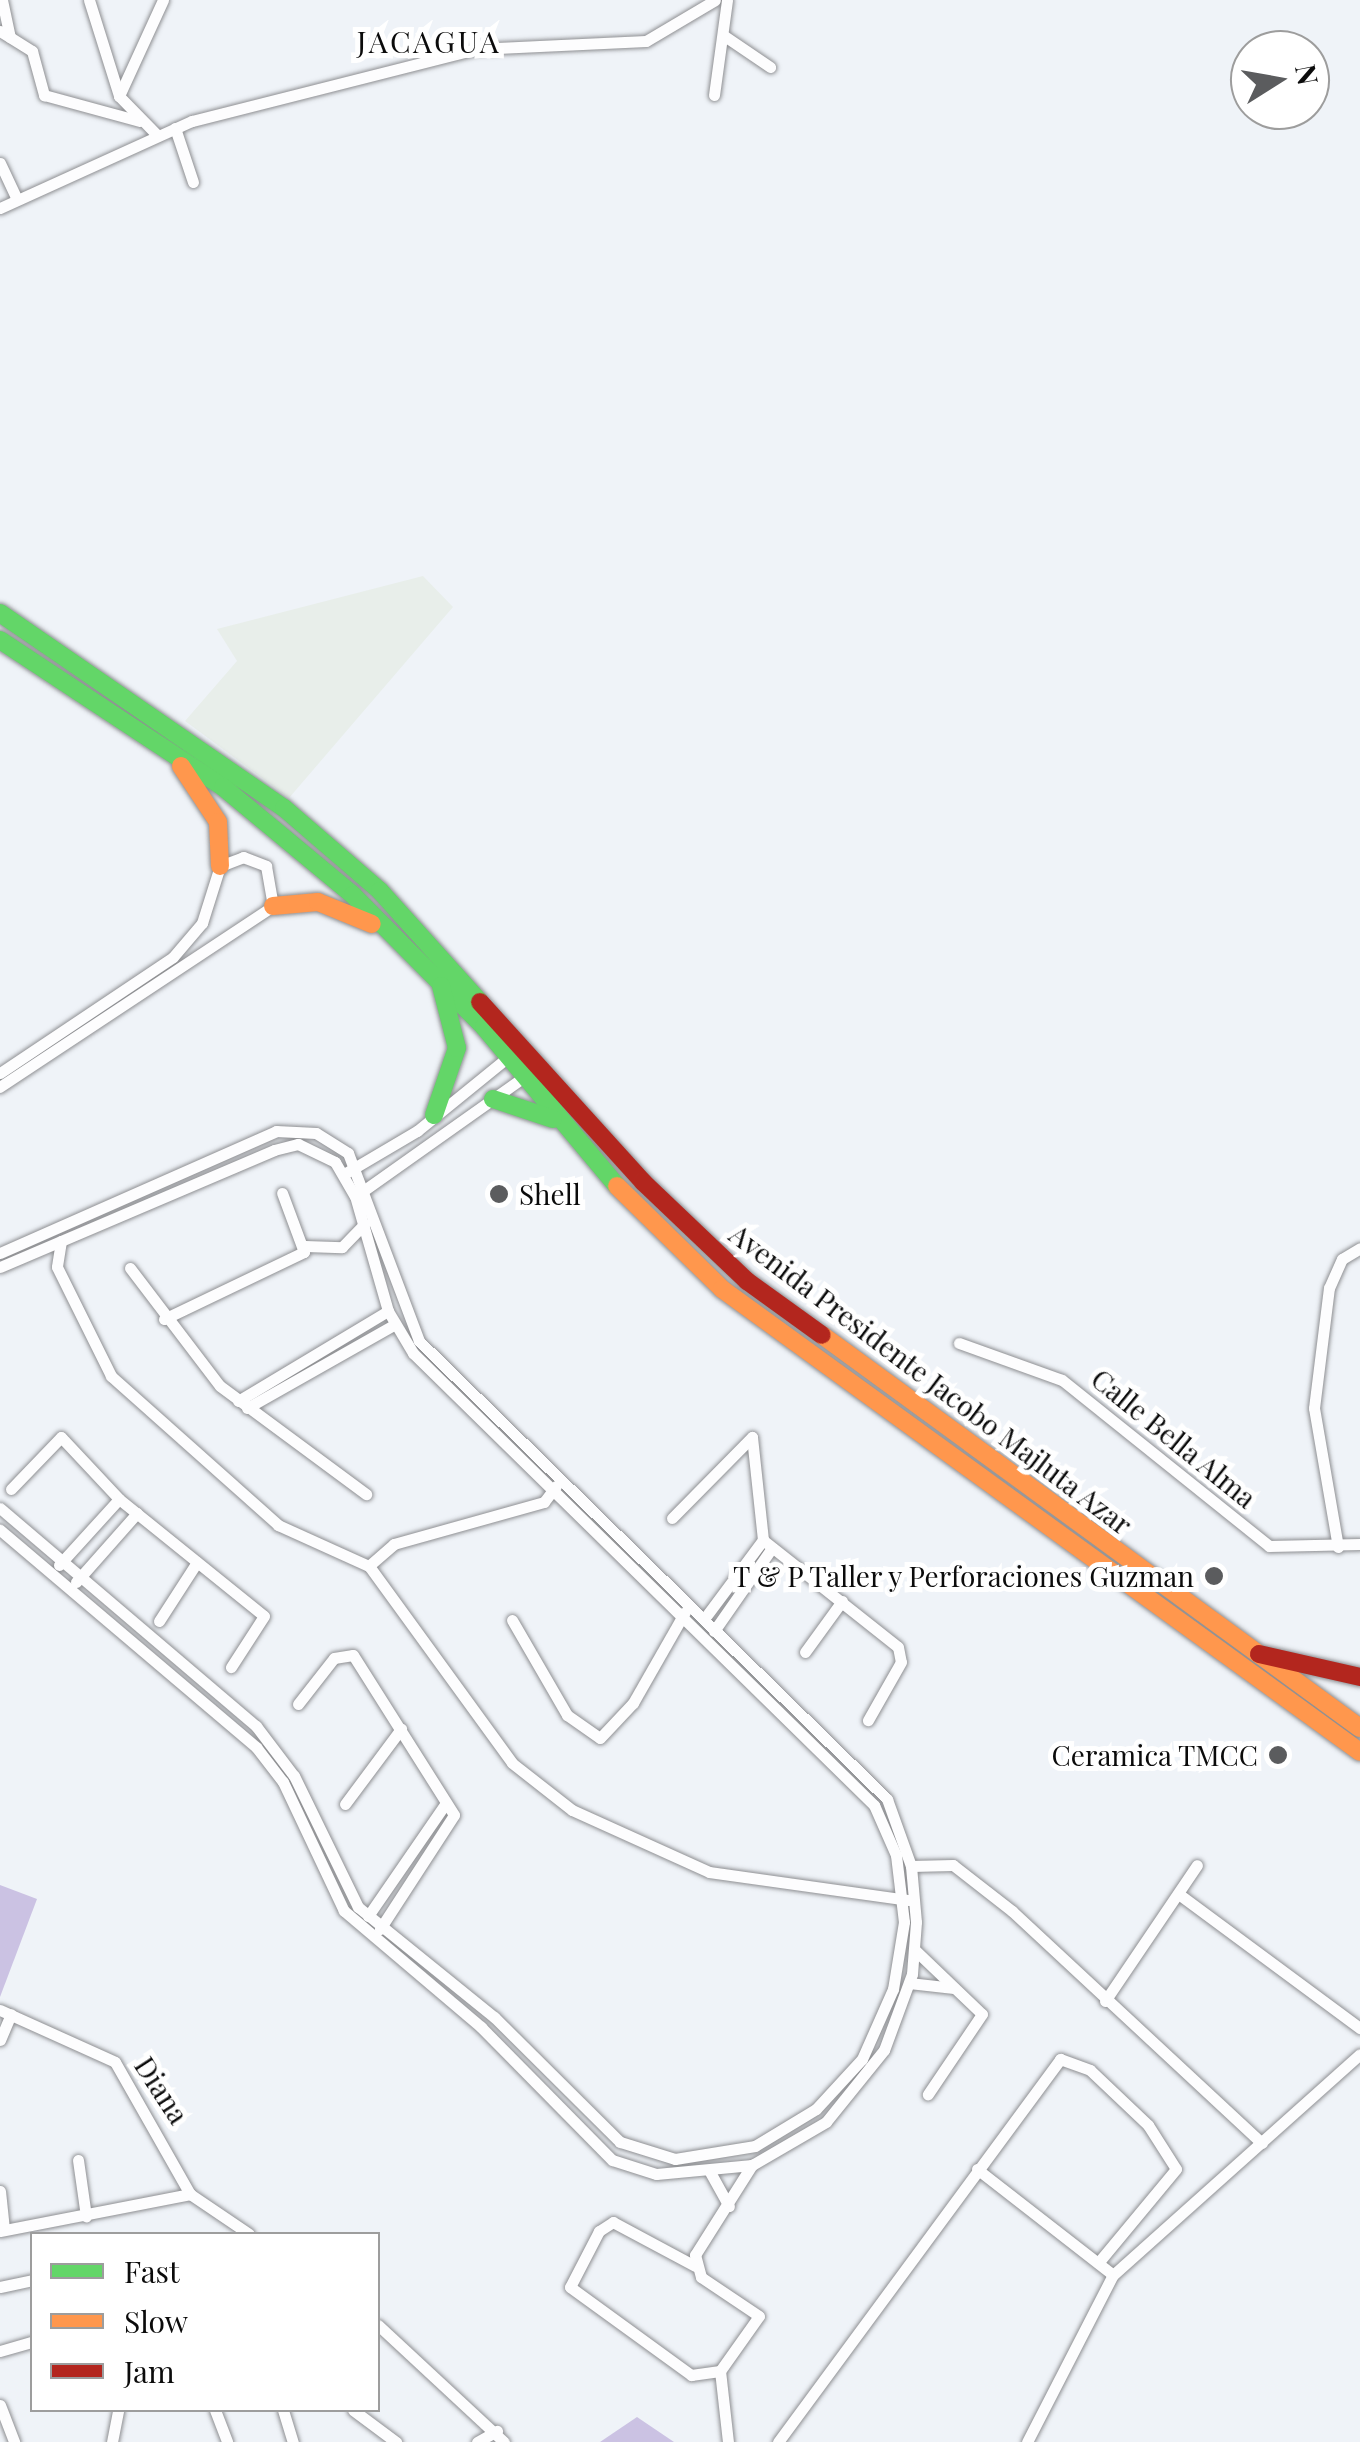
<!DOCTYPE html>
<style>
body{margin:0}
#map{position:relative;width:1360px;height:2442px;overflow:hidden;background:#eff3f8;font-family:"Playfair Display",serif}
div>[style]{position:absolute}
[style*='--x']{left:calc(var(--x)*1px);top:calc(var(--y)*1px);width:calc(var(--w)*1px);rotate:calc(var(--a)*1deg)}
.industrial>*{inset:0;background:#e8eeea}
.forest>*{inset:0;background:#cbc2e3}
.roads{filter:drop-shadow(0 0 2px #8e8f92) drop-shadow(0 0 2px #8e8f92)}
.street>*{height:11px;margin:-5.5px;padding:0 5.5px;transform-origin:5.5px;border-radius:5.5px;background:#fdfdfe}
.fast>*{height:18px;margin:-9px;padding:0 9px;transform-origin:9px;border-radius:9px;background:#63d668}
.slow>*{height:18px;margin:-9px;padding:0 9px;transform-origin:9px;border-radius:9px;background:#ff974d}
.jam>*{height:18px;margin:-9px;padding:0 9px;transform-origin:9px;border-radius:9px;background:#b3261e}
.dots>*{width:28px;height:28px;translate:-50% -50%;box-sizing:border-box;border:5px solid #fff;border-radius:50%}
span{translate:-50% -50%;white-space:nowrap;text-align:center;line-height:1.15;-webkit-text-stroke:10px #fff;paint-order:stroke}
.poi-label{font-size:28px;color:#0b0b0b}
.left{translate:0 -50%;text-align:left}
.right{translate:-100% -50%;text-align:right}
.street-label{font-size:28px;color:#0b0b0b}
.neighbourhood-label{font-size:30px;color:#0b0b0b;letter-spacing:2.5px}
.legend{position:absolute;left:30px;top:2232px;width:350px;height:180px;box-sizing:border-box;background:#fff;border:2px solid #9d9d9d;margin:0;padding:12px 18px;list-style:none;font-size:30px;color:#0b0b0b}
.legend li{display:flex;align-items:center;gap:20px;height:50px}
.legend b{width:50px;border:2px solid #9d9d9d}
.north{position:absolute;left:1230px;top:30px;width:100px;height:100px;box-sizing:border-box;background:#fff;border:2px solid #9d9d9d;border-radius:50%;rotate:79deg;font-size:28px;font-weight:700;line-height:40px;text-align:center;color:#0b0b0b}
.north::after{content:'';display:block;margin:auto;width:35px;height:45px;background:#5b5c5e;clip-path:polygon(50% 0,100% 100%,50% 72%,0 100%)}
</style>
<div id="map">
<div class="industrial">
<div style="clip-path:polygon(423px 576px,453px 607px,289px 798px,185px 721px,237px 661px,217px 629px)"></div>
</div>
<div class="forest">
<div style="clip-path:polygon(0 1885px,37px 1899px,0 1997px)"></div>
<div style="clip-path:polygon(637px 2417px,674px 2442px,600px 2442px)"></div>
</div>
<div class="roads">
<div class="street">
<div style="--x:2;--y:0;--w:38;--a:78"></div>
<div style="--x:89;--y:0;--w:101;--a:72.6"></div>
<div style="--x:119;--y:96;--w:54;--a:45.7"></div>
<div style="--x:0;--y:31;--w:38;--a:32"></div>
<div style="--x:32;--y:51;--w:46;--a:74.7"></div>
<div style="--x:44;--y:95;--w:99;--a:15.2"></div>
<div style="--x:723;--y:35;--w:57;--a:34.2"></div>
<div style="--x:714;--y:95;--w:96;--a:-82.2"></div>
<div style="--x:119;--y:96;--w:106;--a:-65.4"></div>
<div style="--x:175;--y:128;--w:57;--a:71.6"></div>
<div style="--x:0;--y:163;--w:38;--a:65"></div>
<div style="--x:0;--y:208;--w:211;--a:-24.4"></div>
<div style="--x:192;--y:121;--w:293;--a:-14.2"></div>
<div style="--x:476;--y:49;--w:170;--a:-2.7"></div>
<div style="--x:646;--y:41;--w:80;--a:-30.7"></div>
<div style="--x:0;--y:1073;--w:208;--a:-33.8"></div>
<div style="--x:173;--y:957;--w:45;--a:-49.5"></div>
<div style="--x:202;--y:923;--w:60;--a:-72.5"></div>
<div style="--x:220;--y:866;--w:25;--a:-21"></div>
<div style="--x:243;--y:857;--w:25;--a:21"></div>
<div style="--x:266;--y:866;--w:41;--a:80.1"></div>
<div style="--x:273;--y:906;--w:328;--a:146.5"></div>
<div style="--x:344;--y:1174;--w:85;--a:-30.5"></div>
<div style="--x:417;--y:1131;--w:124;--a:-39.1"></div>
<div style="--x:363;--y:1191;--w:201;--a:-35.3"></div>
<div style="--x:61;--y:1241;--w:26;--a:99"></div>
<div style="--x:57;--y:1267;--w:122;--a:63.6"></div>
<div style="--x:111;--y:1376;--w:224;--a:41.7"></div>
<div style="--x:278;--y:1525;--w:100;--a:24.3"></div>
<div style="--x:305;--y:1246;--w:37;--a:2"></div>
<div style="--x:342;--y:1247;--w:32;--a:-46"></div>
<div style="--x:0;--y:1253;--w:302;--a:-23.8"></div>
<div style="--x:276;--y:1131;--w:40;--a:2.9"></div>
<div style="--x:316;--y:1133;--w:38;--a:32"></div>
<div style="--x:348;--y:1153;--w:201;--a:69.3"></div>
<div style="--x:419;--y:1341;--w:655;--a:44.38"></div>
<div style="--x:887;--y:1799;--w:71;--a:70.3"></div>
<div style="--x:911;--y:1866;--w:56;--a:84.9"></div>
<div style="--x:916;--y:1922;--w:52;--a:94.4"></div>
<div style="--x:912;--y:1974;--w:81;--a:110.2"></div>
<div style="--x:884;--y:2050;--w:92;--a:128.9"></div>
<div style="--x:826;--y:2122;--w:86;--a:149.8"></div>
<div style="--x:752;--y:2165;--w:96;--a:174.6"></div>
<div style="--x:656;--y:2174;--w:46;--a:-162.3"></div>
<div style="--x:612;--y:2160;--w:187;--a:-134.6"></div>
<div style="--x:481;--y:2027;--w:180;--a:-139.7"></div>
<div style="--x:344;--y:1911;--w:143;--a:-115.3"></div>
<div style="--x:283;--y:1782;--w:44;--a:-127.6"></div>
<div style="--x:256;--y:1747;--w:336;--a:-139.7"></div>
<div style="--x:0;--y:1267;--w:298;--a:-23.1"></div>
<div style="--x:274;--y:1150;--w:25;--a:-14"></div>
<div style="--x:298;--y:1144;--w:41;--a:25.9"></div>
<div style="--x:335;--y:1162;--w:39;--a:60"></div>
<div style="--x:355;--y:1196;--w:120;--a:74"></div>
<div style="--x:388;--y:1311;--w:49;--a:59.2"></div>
<div style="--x:413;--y:1353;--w:646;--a:44.44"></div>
<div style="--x:874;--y:1805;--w:55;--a:66.3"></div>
<div style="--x:896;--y:1855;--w:67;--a:83.2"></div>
<div style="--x:904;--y:1922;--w:68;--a:99.3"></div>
<div style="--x:893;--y:1989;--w:77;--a:113.9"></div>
<div style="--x:862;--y:2059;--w:68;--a:132.6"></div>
<div style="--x:816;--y:2109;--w:71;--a:148.8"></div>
<div style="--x:755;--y:2146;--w:81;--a:170.8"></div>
<div style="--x:675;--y:2159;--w:58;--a:-162.8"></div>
<div style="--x:620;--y:2142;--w:177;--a:-135.2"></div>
<div style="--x:494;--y:2017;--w:175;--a:-141"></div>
<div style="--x:358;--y:1907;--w:146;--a:-116"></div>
<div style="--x:294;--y:1776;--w:63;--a:-127.2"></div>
<div style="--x:256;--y:1726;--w:336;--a:-139.6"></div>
<div style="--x:130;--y:1268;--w:148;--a:52.7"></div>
<div style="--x:220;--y:1386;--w:182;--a:36.5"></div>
<div style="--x:164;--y:1319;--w:155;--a:-25.6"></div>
<div style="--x:304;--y:1252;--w:63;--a:-110.4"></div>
<div style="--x:959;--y:1343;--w:109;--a:19.8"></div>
<div style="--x:1062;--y:1380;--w:265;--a:38.7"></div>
<div style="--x:1269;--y:1546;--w:91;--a:-1.3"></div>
<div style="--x:238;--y:1401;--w:175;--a:-31"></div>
<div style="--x:247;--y:1408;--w:169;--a:-29.5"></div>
<div style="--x:556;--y:1486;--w:20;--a:127"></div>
<div style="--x:544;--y:1502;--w:156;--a:164.4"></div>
<div style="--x:394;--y:1544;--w:33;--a:139"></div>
<div style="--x:369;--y:1566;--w:243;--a:54"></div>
<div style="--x:512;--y:1763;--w:76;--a:38.1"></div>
<div style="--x:572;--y:1810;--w:150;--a:24.3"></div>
<div style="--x:709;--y:1872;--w:202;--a:8"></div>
<div style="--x:11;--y:1489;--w:72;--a:-46.1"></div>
<div style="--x:61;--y:1437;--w:85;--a:46.9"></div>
<div style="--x:119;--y:1499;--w:186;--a:38.9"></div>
<div style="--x:264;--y:1616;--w:61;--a:122.9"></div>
<div style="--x:672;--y:1518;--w:114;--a:-45.4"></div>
<div style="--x:752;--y:1437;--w:104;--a:83.9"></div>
<div style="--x:763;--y:1540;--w:172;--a:38.4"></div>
<div style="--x:898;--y:1647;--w:15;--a:79"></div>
<div style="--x:901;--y:1662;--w:67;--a:119.6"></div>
<div style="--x:1338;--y:1547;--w:141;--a:-99.8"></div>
<div style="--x:1314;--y:1408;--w:121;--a:-82.9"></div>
<div style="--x:1329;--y:1288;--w:32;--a:-66"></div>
<div style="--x:1342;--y:1259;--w:21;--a:-31"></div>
<div style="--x:59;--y:1565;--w:89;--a:-47.7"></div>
<div style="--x:76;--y:1582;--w:92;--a:-48.5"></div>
<div style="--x:707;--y:1615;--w:94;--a:-53.3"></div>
<div style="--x:512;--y:1620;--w:110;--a:59.9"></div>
<div style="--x:567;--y:1715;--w:40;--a:34.9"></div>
<div style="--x:600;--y:1738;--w:48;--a:-46.7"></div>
<div style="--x:633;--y:1703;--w:105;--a:-60.3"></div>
<div style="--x:159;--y:1621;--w:70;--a:-57.2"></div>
<div style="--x:714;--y:1631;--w:101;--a:-55.1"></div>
<div style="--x:805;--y:1652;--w:63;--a:-54"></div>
<div style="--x:298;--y:1704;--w:58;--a:-52"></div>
<div style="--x:334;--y:1658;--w:19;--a:-9"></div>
<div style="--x:353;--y:1655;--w:189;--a:57.7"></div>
<div style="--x:454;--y:1815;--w:136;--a:123"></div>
<div style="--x:345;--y:1804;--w:94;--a:-53.3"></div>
<div style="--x:911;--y:1866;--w:42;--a:-1.4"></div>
<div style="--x:953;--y:1865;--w:75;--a:37.9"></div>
<div style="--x:1012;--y:1911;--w:341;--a:42.9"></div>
<div style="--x:1180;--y:1895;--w:224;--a:36.5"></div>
<div style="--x:368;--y:1916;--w:137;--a:-55.4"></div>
<div style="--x:916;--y:1951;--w:91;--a:43.7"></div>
<div style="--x:982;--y:2014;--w:97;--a:124"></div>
<div style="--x:909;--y:1983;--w:45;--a:6.3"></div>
<div style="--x:1105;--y:2001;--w:164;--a:-55.9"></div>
<div style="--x:0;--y:2010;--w:126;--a:24.3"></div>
<div style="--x:115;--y:2062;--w:152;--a:60.4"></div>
<div style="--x:190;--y:2194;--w:71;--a:34.1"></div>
<div style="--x:0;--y:2040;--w:28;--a:-67"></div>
<div style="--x:78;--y:2160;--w:57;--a:81.9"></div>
<div style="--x:977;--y:2169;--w:172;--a:37.9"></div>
<div style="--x:710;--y:2172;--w:39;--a:61"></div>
<div style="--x:0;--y:2191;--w:39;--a:84"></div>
<div style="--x:0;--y:2231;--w:194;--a:-11"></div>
<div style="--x:695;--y:2266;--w:93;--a:-151.8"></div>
<div style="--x:613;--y:2222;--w:17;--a:147"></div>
<div style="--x:599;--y:2231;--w:63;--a:117.4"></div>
<div style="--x:570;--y:2287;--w:150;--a:36"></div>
<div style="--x:691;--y:2375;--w:29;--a:-8"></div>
<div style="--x:0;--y:2287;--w:33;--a:-12"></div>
<div style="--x:378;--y:2325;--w:172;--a:42.9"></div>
<div style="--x:0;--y:2351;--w:33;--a:-16"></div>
<div style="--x:0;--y:2405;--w:40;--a:69"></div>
<div style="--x:215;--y:2410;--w:34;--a:69"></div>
<div style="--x:283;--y:2410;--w:34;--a:73"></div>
<div style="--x:353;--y:2410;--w:54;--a:36.7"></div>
<div style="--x:112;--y:2442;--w:33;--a:-79"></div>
<div style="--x:477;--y:2442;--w:23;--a:-29"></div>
<div style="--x:728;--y:2442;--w:71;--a:-96.4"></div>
<div style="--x:720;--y:2371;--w:67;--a:-54.7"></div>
<div style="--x:759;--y:2316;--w:70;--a:-146.1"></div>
<div style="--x:701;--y:2277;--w:23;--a:-105"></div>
<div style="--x:695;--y:2255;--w:107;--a:-57.7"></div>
<div style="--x:778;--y:2442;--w:476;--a:-53.6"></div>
<div style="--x:1060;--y:2059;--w:32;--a:20"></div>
<div style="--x:1090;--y:2070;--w:80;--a:43.5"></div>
<div style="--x:1148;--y:2125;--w:52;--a:57.5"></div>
<div style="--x:1176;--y:2169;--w:122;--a:129.7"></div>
<div style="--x:1027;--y:2442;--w:188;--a:-62.8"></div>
<div style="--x:1113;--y:2275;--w:331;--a:-41.8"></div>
</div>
<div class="fast">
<div style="--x:0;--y:613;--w:345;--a:34.5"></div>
<div style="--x:284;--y:808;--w:127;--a:40.8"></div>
<div style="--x:380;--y:891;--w:149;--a:48"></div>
<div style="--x:0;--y:640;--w:267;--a:33.4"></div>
<div style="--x:223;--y:787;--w:169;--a:39.7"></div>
<div style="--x:353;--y:895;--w:186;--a:45.2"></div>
<div style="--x:484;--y:1027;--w:207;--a:50.1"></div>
<div style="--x:493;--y:1099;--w:63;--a:18.4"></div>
<div style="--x:434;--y:1115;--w:71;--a:-71.1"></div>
<div style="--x:457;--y:1048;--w:64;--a:-104.5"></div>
</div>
<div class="slow">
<div style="--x:181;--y:766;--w:67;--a:56.5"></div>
<div style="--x:218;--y:822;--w:44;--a:87.4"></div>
<div style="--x:273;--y:906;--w:45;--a:-5.1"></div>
<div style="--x:318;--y:902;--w:58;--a:22.2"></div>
<div style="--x:617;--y:1186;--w:147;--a:44.4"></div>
<div style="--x:722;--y:1289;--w:788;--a:35.97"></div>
<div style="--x:822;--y:1335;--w:666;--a:36.15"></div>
</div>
<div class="jam">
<div style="--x:480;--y:1002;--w:243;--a:47.8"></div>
<div style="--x:643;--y:1182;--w:144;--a:43.6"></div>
<div style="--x:747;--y:1281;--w:92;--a:35.8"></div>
<div style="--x:1259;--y:1654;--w:104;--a:12.8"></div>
</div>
</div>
<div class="dots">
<div style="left:499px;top:1194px;background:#5b5c5e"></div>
<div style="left:1214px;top:1576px;background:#5b5c5e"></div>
<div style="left:1278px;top:1755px;background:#5b5c5e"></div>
</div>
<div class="poi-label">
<span class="left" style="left:519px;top:1194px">Shell</span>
<span class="right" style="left:1194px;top:1576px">T &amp; P Taller y Perforaciones Guzman</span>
<span class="right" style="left:1258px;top:1755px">Ceramica TMCC</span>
</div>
<div class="street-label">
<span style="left:931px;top:1379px;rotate:37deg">Avenida Presidente Jacobo Majluta Azar</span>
<span style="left:1174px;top:1438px;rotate:39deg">Calle Bella Alma</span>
<span style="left:162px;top:2090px;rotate:57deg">Diana</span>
</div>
<div class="neighbourhood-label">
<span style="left:429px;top:41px">JACAGUA</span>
</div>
<ul class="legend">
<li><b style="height:12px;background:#63d668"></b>Fast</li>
<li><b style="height:12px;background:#ff974d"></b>Slow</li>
<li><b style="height:12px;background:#b3261e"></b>Jam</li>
</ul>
<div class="north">N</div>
</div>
